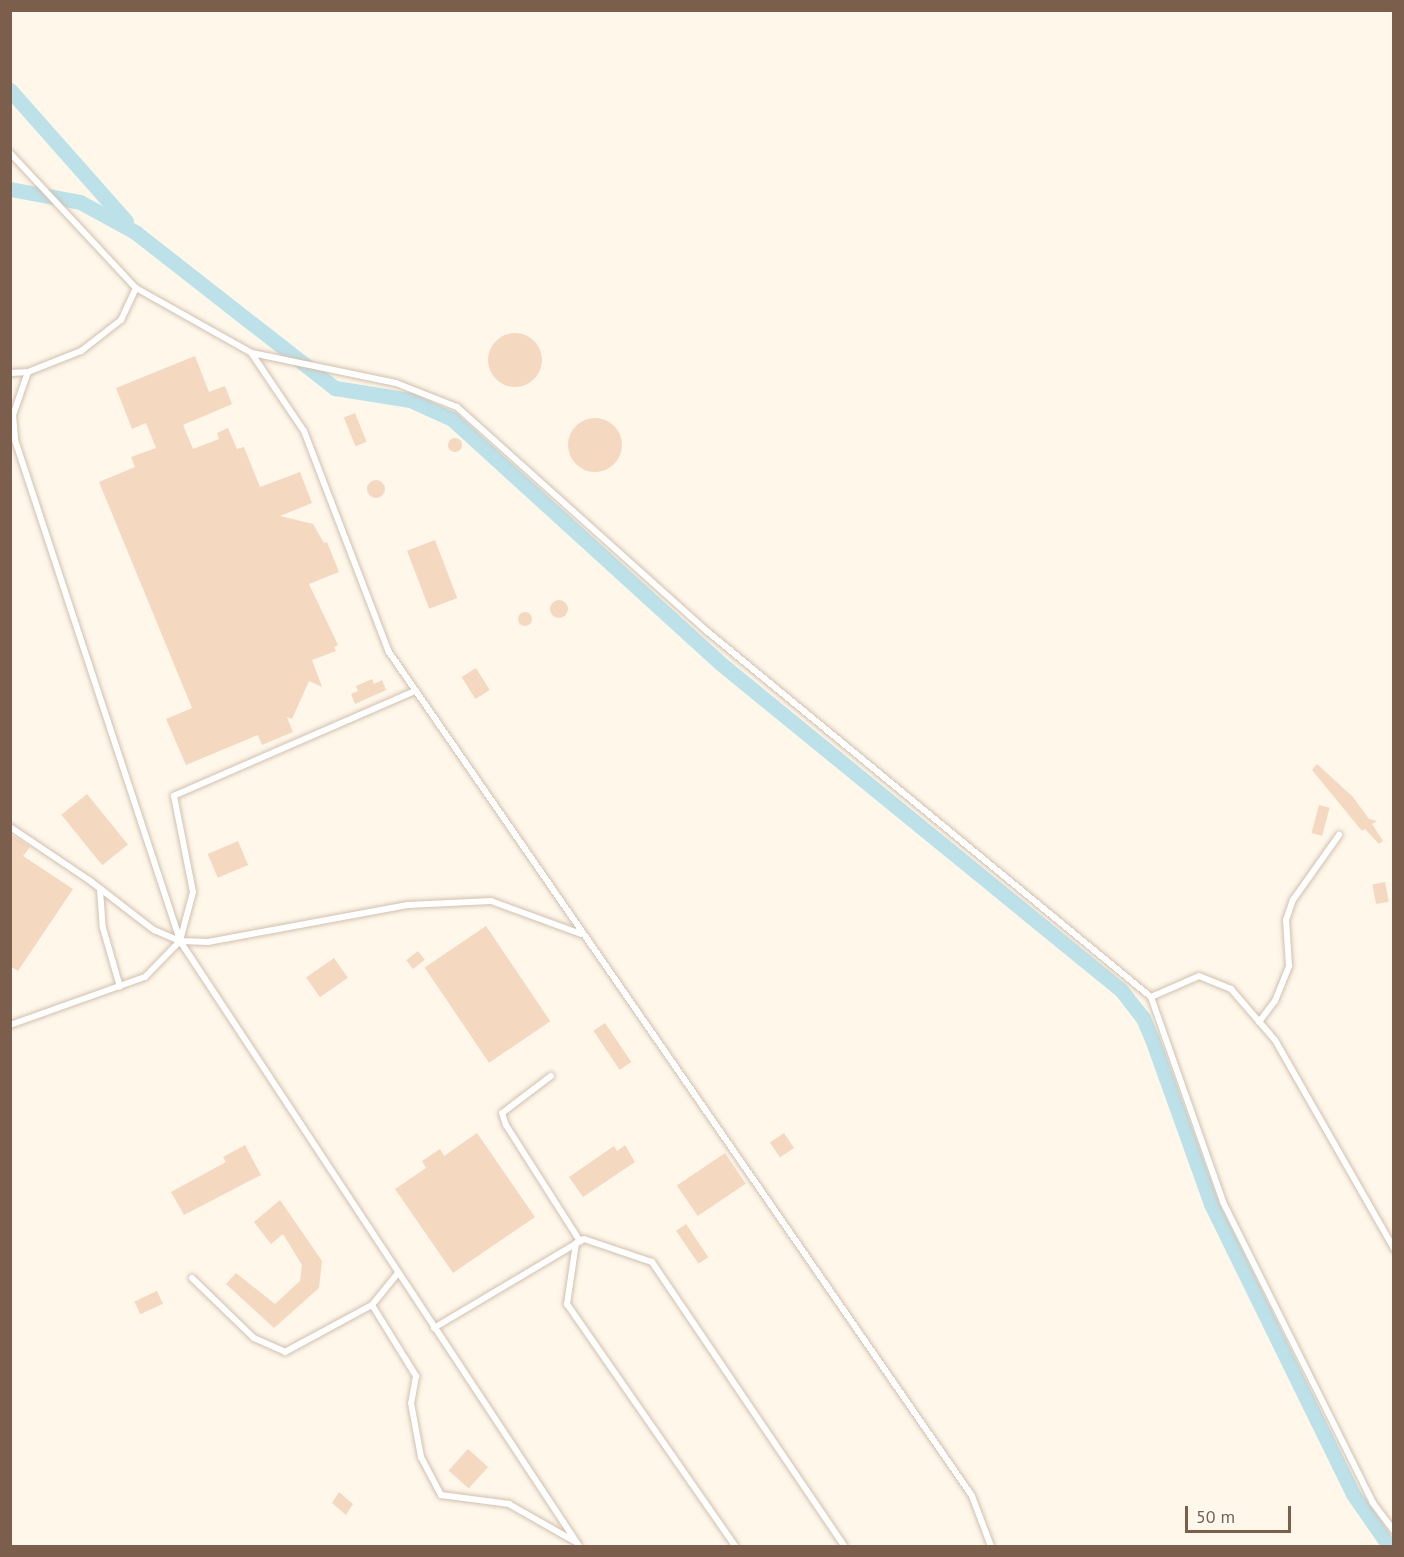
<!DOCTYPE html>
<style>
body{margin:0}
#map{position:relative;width:1404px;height:1557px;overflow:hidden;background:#fef7ea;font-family:"PT Sans",sans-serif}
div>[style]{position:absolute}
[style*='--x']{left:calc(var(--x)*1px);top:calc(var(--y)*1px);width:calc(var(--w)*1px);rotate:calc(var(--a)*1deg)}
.canal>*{height:15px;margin:-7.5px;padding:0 7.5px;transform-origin:7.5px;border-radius:7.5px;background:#bde1e9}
.building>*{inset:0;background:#f5d8c0;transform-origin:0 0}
.round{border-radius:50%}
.roads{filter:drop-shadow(0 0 2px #d2c0ae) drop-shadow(0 0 2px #d2c0ae)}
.lane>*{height:6px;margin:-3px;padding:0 3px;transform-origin:3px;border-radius:3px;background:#fff}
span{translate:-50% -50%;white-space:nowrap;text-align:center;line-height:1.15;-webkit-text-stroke:5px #fffbf2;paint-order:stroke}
.frame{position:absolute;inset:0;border:12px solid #7b5e4b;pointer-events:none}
.scale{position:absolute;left:1185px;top:1506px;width:106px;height:27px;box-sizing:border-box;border:3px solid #7b5e4b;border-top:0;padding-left:8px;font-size:18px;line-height:21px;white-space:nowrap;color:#7b5e4b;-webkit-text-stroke:4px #fffbf2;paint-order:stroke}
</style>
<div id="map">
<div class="canal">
<div style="--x:10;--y:90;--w:175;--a:48.5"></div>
<div style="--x:10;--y:189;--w:71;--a:10.5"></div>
<div style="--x:80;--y:202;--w:63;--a:28.6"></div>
<div style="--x:135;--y:232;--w:254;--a:38"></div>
<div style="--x:335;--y:388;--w:76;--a:9.1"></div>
<div style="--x:410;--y:400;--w:46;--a:24.3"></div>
<div style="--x:452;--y:419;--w:362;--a:42.3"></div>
<div style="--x:720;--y:663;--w:517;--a:39.2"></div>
<div style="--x:1121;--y:990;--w:36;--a:52"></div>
<div style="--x:1143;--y:1018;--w:23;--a:67"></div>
<div style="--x:1152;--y:1039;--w:175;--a:70.3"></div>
<div style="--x:1211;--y:1204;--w:323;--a:63.9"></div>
<div style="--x:1353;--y:1494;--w:63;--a:55.3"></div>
</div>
<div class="building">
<div class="round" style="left:488px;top:333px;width:54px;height:54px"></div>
<div style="clip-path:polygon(195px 356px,209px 392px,225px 386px,232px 404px,183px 425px,193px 449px,219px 439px,217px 433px,228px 428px,237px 449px,244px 447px,260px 487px,300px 472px,312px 503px,280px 516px,313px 524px,324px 543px,327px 542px,339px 572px,309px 584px,338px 645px,334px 647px,336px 651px,312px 660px,322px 687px,309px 681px,292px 719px,287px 717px,293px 732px,262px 745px,258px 735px,186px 765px,166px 719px,192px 708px,99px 482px,135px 467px,131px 457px,156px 448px,146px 423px,132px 429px,116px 388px)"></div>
<div style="left:355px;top:413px;width:31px;height:12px;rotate:68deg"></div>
<div class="round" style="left:568px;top:418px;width:54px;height:54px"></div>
<div class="round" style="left:448px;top:438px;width:14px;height:14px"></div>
<div class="round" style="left:367px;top:480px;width:18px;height:18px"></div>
<div style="left:435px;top:540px;width:62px;height:30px;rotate:69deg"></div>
<div class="round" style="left:550px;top:600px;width:18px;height:18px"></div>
<div class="round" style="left:518px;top:612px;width:14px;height:14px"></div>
<div style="left:476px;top:668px;width:26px;height:17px;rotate:58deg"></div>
<div style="clip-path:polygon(372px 679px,374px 684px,382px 680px,386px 690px,355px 704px,351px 694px,358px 691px,356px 686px)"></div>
<div style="clip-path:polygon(1317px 764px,1353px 797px,1369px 819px,1377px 821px,1372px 824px,1383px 841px,1379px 844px,1365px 829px,1362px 831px,1312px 770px)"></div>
<div style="left:87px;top:794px;width:65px;height:33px;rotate:51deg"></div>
<div style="left:1319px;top:805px;width:11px;height:29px;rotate:15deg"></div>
<div style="clip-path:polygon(10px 834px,30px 847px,23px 856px,73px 889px,18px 971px,10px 966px)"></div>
<div style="left:238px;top:841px;width:26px;height:33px;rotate:67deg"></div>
<div style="left:1385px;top:882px;width:20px;height:13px;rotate:79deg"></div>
<div style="left:486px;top:926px;width:115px;height:74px;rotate:56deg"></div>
<div style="left:418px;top:951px;width:11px;height:15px;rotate:52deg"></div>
<div style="left:334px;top:958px;width:24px;height:34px;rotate:55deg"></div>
<div style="left:605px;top:1023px;width:47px;height:14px;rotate:56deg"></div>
<div style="clip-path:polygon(477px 1133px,535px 1217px,453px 1273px,395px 1189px,426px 1168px,422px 1161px,440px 1149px,444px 1156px)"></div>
<div style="left:784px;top:1133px;width:18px;height:17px;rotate:56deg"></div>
<div style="clip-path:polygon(245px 1145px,261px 1175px,184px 1215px,171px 1192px,226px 1162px,223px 1157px)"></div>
<div style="clip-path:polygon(625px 1145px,635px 1162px,583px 1197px,569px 1177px,614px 1146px,617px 1151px)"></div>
<div style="left:725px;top:1153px;width:37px;height:58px;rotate:56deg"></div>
<div style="clip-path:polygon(280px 1200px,322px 1261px,319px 1288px,274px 1328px,226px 1284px,236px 1273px,275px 1304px,300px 1281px,302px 1265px,283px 1234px,271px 1244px,254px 1222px)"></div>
<div style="left:686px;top:1224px;width:40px;height:12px;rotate:56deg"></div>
<div style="left:157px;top:1291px;width:14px;height:25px;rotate:65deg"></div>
<div style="left:468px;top:1449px;width:27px;height:29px;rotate:42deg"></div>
<div style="clip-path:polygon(339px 1492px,353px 1504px,346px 1515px,332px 1503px)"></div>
</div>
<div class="roads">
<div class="lane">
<div style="--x:10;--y:153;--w:185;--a:47"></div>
<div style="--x:136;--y:288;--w:133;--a:29.3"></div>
<div style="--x:252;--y:353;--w:147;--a:11.8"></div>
<div style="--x:396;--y:383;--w:66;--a:21.5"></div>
<div style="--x:457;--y:407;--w:337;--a:41.9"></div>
<div style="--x:708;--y:632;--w:574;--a:39.49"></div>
<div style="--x:1151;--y:997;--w:217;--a:70.6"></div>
<div style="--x:1223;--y:1202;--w:336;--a:63.5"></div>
<div style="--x:1373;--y:1503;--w:35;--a:53"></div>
<div style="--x:136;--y:288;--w:35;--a:115"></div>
<div style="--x:121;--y:320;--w:51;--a:142.2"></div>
<div style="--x:81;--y:351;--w:57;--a:158.4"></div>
<div style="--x:28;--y:372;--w:46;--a:109.2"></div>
<div style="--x:13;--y:415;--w:25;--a:85"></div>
<div style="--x:15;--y:440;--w:527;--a:71.74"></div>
<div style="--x:252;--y:354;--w:93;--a:56"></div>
<div style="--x:304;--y:431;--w:237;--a:69"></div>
<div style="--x:389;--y:652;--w:1026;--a:55.36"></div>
<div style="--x:972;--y:1496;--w:53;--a:69.2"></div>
<div style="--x:10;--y:373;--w:18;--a:-3"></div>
<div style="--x:415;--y:691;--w:263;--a:156.5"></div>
<div style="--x:174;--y:796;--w:98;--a:78.8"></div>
<div style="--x:193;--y:892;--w:51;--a:104.9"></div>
<div style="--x:180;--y:941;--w:725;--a:56.59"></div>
<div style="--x:10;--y:827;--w:95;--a:33.9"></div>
<div style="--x:89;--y:880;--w:82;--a:37.6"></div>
<div style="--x:154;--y:930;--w:28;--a:23"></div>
<div style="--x:180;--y:941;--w:28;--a:2"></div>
<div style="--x:208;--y:942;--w:203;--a:-10.5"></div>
<div style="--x:408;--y:905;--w:83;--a:-2.8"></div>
<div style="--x:491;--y:901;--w:96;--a:20.1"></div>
<div style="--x:100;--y:889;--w:39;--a:86"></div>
<div style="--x:103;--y:928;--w:61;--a:73.9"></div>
<div style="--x:1151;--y:997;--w:52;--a:-23.6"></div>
<div style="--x:1199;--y:976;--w:35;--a:22"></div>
<div style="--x:1231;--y:989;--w:67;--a:49.2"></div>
<div style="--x:1275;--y:1040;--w:241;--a:60.3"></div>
<div style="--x:1259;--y:1022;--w:26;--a:-53"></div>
<div style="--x:1275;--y:1001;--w:38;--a:-68"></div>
<div style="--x:1289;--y:966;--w:46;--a:-93.7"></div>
<div style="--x:1286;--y:920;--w:21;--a:-71"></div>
<div style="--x:1293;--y:900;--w:80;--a:-54.7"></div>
<div style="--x:10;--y:1025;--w:143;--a:-19.6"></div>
<div style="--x:145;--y:977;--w:50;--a:-45.8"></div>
<div style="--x:551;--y:1076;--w:61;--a:142.9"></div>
<div style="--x:502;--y:1113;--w:13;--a:72"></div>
<div style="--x:506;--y:1125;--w:138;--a:57.5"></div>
<div style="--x:576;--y:1243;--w:62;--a:98.4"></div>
<div style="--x:567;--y:1304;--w:295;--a:55.2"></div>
<div style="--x:398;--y:1273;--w:41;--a:129.1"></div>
<div style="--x:372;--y:1305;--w:84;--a:58.2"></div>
<div style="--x:416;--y:1376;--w:27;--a:100"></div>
<div style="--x:411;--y:1403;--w:55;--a:79.5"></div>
<div style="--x:421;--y:1457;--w:43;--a:62.2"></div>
<div style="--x:441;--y:1495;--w:69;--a:7.5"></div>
<div style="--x:509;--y:1504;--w:75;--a:29.6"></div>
<div style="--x:192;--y:1278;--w:86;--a:44.1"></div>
<div style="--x:254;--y:1338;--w:34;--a:24"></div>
<div style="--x:285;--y:1352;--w:99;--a:-28.4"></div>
<div style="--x:434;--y:1328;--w:174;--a:-30.7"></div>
<div style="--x:584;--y:1239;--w:72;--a:18.7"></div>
<div style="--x:652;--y:1262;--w:343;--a:55.9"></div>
</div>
</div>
<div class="frame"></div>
<div class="scale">50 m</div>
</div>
